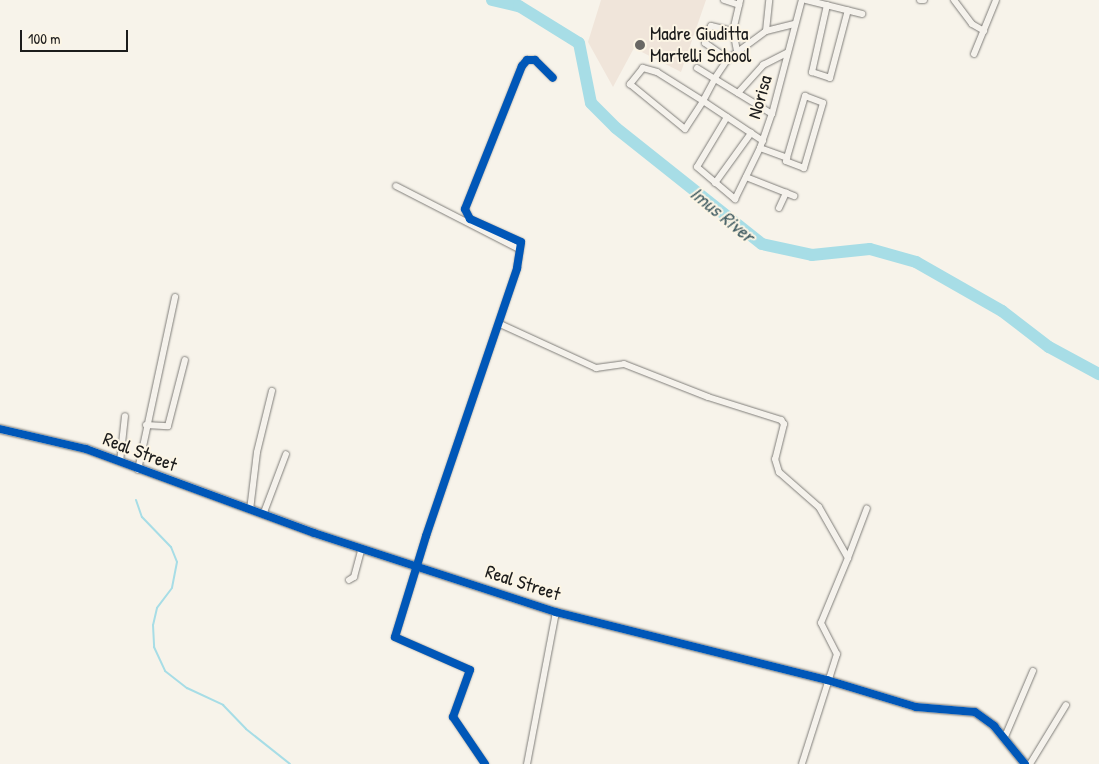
<!DOCTYPE html>
<style>
body{margin:0}
#map{position:relative;width:1099px;height:764px;overflow:hidden;background:#f7f3ea;font-family:"Patrick Hand",sans-serif}
div>[style]{position:absolute}
[style*='--x']{left:calc(var(--x)*1px);top:calc(var(--y)*1px);width:calc(var(--w)*1px);rotate:calc(var(--a)*1deg)}
.built>*{inset:0;background:#f0e5da}
.stream>*{height:2px;margin:-1px;padding:0 1px;transform-origin:1px;border-radius:1px;background:#a7dde6}
.river>*{height:12px;margin:-6px;padding:0 6px;transform-origin:6px;border-radius:6px;background:#a7dde6}
.roads{filter:drop-shadow(0 0 1px #7f7d79) drop-shadow(0 0 1px #7f7d79)}
.minor>*{height:6px;margin:-3px;padding:0 3px;transform-origin:3px;border-radius:3px;background:#f5f2ec}
.tertiary>*{height:8px;margin:-4px;padding:0 4px;transform-origin:4px;border-radius:4px;background:#f5f2ec}
.cycleway>*{height:8px;margin:-4px;padding:0 4px;transform-origin:4px;border-radius:4px;background:#0057b8}
.dots>*{width:14px;height:14px;translate:-50% -50%;box-sizing:border-box;border:2px solid #fcf5e5;border-radius:50%}
span{translate:-50% -50%;white-space:nowrap;text-align:center;line-height:1.15;-webkit-text-stroke:4px #fcf5e5;paint-order:stroke}
.poi-label{font-size:19px;color:#1c1c1c}
.left{translate:0 -50%;text-align:left}
.street-label{font-size:19px;color:#1c1c1c}
.water-label{font-size:20px;color:#415c62;font-style:italic}
.scale{position:absolute;left:20px;top:30px;width:108px;height:22px;box-sizing:border-box;border:2px solid #1c1c1c;border-top:0;padding-left:6px;font-size:15px;line-height:18px;white-space:nowrap;color:#1c1c1c;-webkit-text-stroke:4px #fcf5e5;paint-order:stroke}
</style>
<div id="map">
<div class="built">
<div style="clip-path:polygon(601px 0,706px 0,681px 72px,634px 48px,613px 87px,588px 42px)"></div>
</div>
<div class="stream">
<div style="--x:136;--y:500;--w:18;--a:71"></div>
<div style="--x:142;--y:517;--w:42;--a:46"></div>
<div style="--x:171;--y:547;--w:16;--a:68"></div>
<div style="--x:177;--y:562;--w:26;--a:101"></div>
<div style="--x:172;--y:588;--w:25;--a:127"></div>
<div style="--x:157;--y:608;--w:17;--a:103"></div>
<div style="--x:153;--y:625;--w:22;--a:87"></div>
<div style="--x:154;--y:647;--w:26;--a:65"></div>
<div style="--x:165;--y:671;--w:28;--a:38"></div>
<div style="--x:187;--y:688;--w:40;--a:25"></div>
<div style="--x:223;--y:705;--w:33;--a:46"></div>
<div style="--x:246;--y:729;--w:56;--a:38.5"></div>
</div>
<div class="river">
<div style="--x:492;--y:0;--w:28;--a:13"></div>
<div style="--x:519;--y:6;--w:70;--a:31.7"></div>
<div style="--x:579;--y:43;--w:61;--a:78.7"></div>
<div style="--x:591;--y:103;--w:35;--a:45"></div>
<div style="--x:616;--y:128;--w:186;--a:38.5"></div>
<div style="--x:762;--y:244;--w:51;--a:12.4"></div>
<div style="--x:812;--y:255;--w:58;--a:-5.9"></div>
<div style="--x:870;--y:249;--w:48;--a:15.8"></div>
<div style="--x:916;--y:262;--w:99;--a:29.7"></div>
<div style="--x:1002;--y:311;--w:59;--a:37.5"></div>
<div style="--x:1049;--y:347;--w:57;--a:28.4"></div>
</div>
<div class="roads">
<div class="minor">
<div style="--x:724;--y:0;--w:16;--a:18"></div>
<div style="--x:806;--y:0;--w:58;--a:14"></div>
<div style="--x:920;--y:0;--w:4;--a:0"></div>
<div style="--x:954;--y:0;--w:30;--a:53"></div>
<div style="--x:972;--y:24;--w:14;--a:30"></div>
<div style="--x:827;--y:5;--w:69;--a:102.6"></div>
<div style="--x:812;--y:72;--w:19;--a:18"></div>
<div style="--x:830;--y:78;--w:70;--a:-75.2"></div>
<div style="--x:766;--y:31;--w:31;--a:-84"></div>
<div style="--x:737;--y:51;--w:20;--a:-101"></div>
<div style="--x:733;--y:31;--w:32;--a:-77"></div>
<div style="--x:974;--y:54;--w:58;--a:-67.8"></div>
<div style="--x:728;--y:59;--w:28;--a:-145"></div>
<div style="--x:705;--y:43;--w:9;--a:-77"></div>
<div style="--x:707;--y:34;--w:9;--a:-63"></div>
<div style="--x:711;--y:26;--w:23;--a:13"></div>
<div style="--x:697;--y:68;--w:88;--a:31.5"></div>
<div style="--x:738;--y:93;--w:38;--a:-48"></div>
<div style="--x:763;--y:65;--w:27;--a:-27"></div>
<div style="--x:805;--y:96;--w:19;--a:21"></div>
<div style="--x:823;--y:103;--w:68;--a:106.3"></div>
<div style="--x:804;--y:168;--w:19;--a:-159"></div>
<div style="--x:786;--y:161;--w:68;--a:-73.7"></div>
<div style="--x:727;--y:117;--w:58;--a:121"></div>
<div style="--x:697;--y:167;--w:50;--a:40.1"></div>
<div style="--x:735;--y:199;--w:57;--a:-63.9"></div>
<div style="--x:760;--y:148;--w:36;--a:-71"></div>
<div style="--x:772;--y:114;--w:118;--a:-75.3"></div>
<div style="--x:763;--y:141;--w:72;--a:-146.3"></div>
<div style="--x:703;--y:101;--w:54;--a:-147.8"></div>
<div style="--x:657;--y:72;--w:15;--a:-164"></div>
<div style="--x:643;--y:68;--w:21;--a:129"></div>
<div style="--x:630;--y:84;--w:71;--a:39.3"></div>
<div style="--x:685;--y:129;--w:33;--a:-57"></div>
<div style="--x:703;--y:101;--w:26;--a:-62"></div>
<div style="--x:715;--y:78;--w:23;--a:-56"></div>
<div style="--x:728;--y:59;--w:47;--a:-36.4"></div>
<div style="--x:766;--y:31;--w:30;--a:-14"></div>
<div style="--x:760;--y:148;--w:29;--a:20"></div>
<div style="--x:746;--y:177;--w:52;--a:21.6"></div>
<div style="--x:715;--y:183;--w:62;--a:-54.2"></div>
<div style="--x:396;--y:186;--w:138;--a:27.1"></div>
<div style="--x:779;--y:208;--w:17;--a:-65"></div>
<div style="--x:500;--y:324;--w:106;--a:24.6"></div>
<div style="--x:596;--y:368;--w:28;--a:-8"></div>
<div style="--x:624;--y:364;--w:90;--a:21.4"></div>
<div style="--x:708;--y:397;--w:77;--a:17.5"></div>
<div style="--x:781;--y:420;--w:5;--a:53"></div>
<div style="--x:784;--y:424;--w:36;--a:104"></div>
<div style="--x:775;--y:459;--w:14;--a:73"></div>
<div style="--x:779;--y:472;--w:53;--a:41.2"></div>
<div style="--x:819;--y:507;--w:59;--a:60.4"></div>
<div style="--x:848;--y:558;--w:70;--a:112.6"></div>
<div style="--x:821;--y:623;--w:35;--a:63"></div>
<div style="--x:837;--y:654;--w:115;--a:107.7"></div>
<div style="--x:146;--y:425;--w:22;--a:3"></div>
<div style="--x:168;--y:426;--w:68;--a:-75.6"></div>
<div style="--x:120;--y:462;--w:46;--a:-83.8"></div>
<div style="--x:138;--y:470;--w:177;--a:-77.9"></div>
<div style="--x:250;--y:510;--w:58;--a:-83.1"></div>
<div style="--x:257;--y:452;--w:63;--a:-76.2"></div>
<div style="--x:263;--y:515;--w:65;--a:-69.3"></div>
<div style="--x:848;--y:558;--w:53;--a:-69.2"></div>
<div style="--x:349;--y:580;--w:6;--a:-31"></div>
<div style="--x:354;--y:577;--w:30;--a:-75"></div>
<div style="--x:1004;--y:739;--w:74;--a:-66.9"></div>
<div style="--x:485;--y:764;--w:57;--a:-124.2"></div>
<div style="--x:453;--y:717;--w:50;--a:-70.1"></div>
<div style="--x:470;--y:670;--w:82;--a:-156.3"></div>
<div style="--x:395;--y:637;--w:106;--a:-72.9"></div>
<div style="--x:426;--y:536;--w:283;--a:-71.2"></div>
<div style="--x:517;--y:268;--w:26;--a:-81"></div>
<div style="--x:521;--y:242;--w:56;--a:-155.7"></div>
<div style="--x:470;--y:219;--w:11;--a:-117"></div>
<div style="--x:465;--y:209;--w:154;--a:-68.3"></div>
<div style="--x:522;--y:66;--w:8;--a:-50"></div>
<div style="--x:527;--y:60;--w:8;--a:0"></div>
<div style="--x:535;--y:60;--w:25;--a:45"></div>
<div style="--x:527;--y:764;--w:155;--a:-79.2"></div>
<div style="--x:1030;--y:764;--w:69;--a:-58.6"></div>
</div>
<div class="tertiary">
<div style="--x:0;--y:429;--w:88;--a:13.1"></div>
<div style="--x:86;--y:449;--w:243;--a:20.2"></div>
<div style="--x:314;--y:533;--w:255;--a:18.1"></div>
<div style="--x:556;--y:612;--w:279;--a:14.1"></div>
<div style="--x:827;--y:680;--w:93;--a:16.9"></div>
<div style="--x:916;--y:707;--w:59;--a:4.8"></div>
<div style="--x:975;--y:712;--w:24;--a:36"></div>
<div style="--x:994;--y:726;--w:49;--a:50.8"></div>
</div>
</div>
<div class="cycleway">
<div style="--x:0;--y:429;--w:88;--a:13.1"></div>
<div style="--x:86;--y:449;--w:243;--a:20.2"></div>
<div style="--x:314;--y:533;--w:255;--a:18.1"></div>
<div style="--x:556;--y:612;--w:279;--a:14.1"></div>
<div style="--x:827;--y:680;--w:93;--a:16.9"></div>
<div style="--x:916;--y:707;--w:59;--a:4.8"></div>
<div style="--x:975;--y:712;--w:24;--a:36"></div>
<div style="--x:994;--y:726;--w:49;--a:50.8"></div>
<div style="--x:485;--y:764;--w:57;--a:-124.2"></div>
<div style="--x:453;--y:717;--w:50;--a:-70.1"></div>
<div style="--x:470;--y:670;--w:82;--a:-156.3"></div>
<div style="--x:395;--y:637;--w:106;--a:-72.9"></div>
<div style="--x:426;--y:536;--w:283;--a:-71.2"></div>
<div style="--x:517;--y:268;--w:26;--a:-81"></div>
<div style="--x:521;--y:242;--w:56;--a:-155.7"></div>
<div style="--x:470;--y:219;--w:11;--a:-117"></div>
<div style="--x:465;--y:209;--w:154;--a:-68.3"></div>
<div style="--x:522;--y:66;--w:8;--a:-50"></div>
<div style="--x:527;--y:60;--w:8;--a:0"></div>
<div style="--x:535;--y:60;--w:25;--a:45"></div>
</div>
<div class="dots">
<div style="left:640px;top:45px;background:#696764"></div>
</div>
<div class="poi-label">
<span class="left" style="left:650px;top:45px">Madre Giuditta<br>Martelli School</span>
</div>
<div class="street-label">
<span style="left:760px;top:97px;rotate:-74deg">Norisa</span>
<span style="left:140px;top:452px;rotate:21deg">Real Street</span>
<span style="left:523px;top:583px;rotate:18deg">Real Street</span>
</div>
<div class="water-label">
<span style="left:723px;top:214px;rotate:39deg">Imus River</span>
</div>
<div class="scale">100 m</div>
</div>
